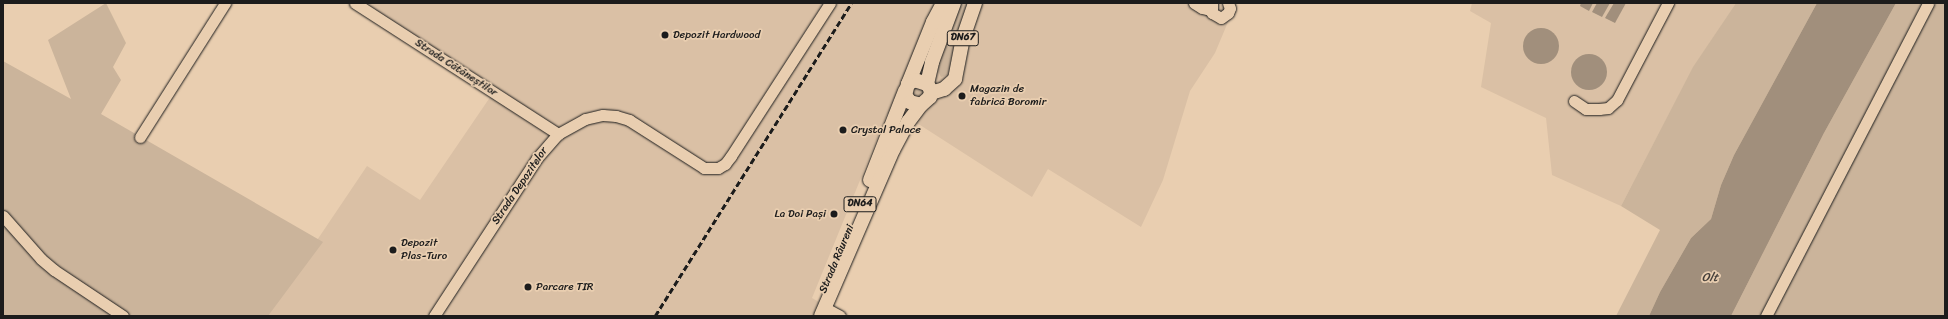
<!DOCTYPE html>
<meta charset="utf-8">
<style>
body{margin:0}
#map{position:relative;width:1948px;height:319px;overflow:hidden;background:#e9ceb0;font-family:Sriracha,sans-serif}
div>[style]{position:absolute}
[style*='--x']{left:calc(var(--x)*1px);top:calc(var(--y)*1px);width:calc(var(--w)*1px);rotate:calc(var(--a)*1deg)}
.built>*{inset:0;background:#dac0a5}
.green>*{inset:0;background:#cbb49b}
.water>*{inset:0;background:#a18f7c}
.round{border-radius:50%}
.roads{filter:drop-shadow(0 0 1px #1c1c1c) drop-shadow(0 0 1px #1c1c1c)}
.minor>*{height:11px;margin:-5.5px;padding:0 5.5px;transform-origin:5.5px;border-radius:5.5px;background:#e9ceb0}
.major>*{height:14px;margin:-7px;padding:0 7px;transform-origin:7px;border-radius:7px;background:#e9ceb0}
.rail>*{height:2.5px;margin-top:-1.25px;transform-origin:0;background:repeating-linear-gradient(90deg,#1c1c1c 0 6px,transparent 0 9px)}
.dots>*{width:11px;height:11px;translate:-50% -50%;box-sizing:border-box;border:2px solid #e9ceb0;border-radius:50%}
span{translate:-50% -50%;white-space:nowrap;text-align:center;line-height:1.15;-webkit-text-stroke:3.5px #e9ceb0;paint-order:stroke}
.shield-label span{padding:1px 3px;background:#e9ceb0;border:1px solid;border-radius:3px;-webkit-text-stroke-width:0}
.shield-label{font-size:10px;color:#1c1c1c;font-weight:700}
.poi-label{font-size:11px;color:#1c1c1c}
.left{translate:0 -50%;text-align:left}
.right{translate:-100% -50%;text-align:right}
.street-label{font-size:11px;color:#1c1c1c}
.water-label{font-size:12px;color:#443e39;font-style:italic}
.frame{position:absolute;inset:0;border:4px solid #1c1c1c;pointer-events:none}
</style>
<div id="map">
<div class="built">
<div style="clip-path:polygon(364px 3px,1236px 3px,1215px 53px,1190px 91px,1163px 180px,1141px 227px,1048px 169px,1032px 197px,920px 125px,887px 114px,812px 298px,844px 316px,266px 316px,367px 166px,420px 200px,497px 87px)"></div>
<div style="clip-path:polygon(1472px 3px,1736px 3px,1693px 68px,1621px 206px,1552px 175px,1546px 118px,1481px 87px,1491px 23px,1470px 11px)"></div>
</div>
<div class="green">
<div style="clip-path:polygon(106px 3px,126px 43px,113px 67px,121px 80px,101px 114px,323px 242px,268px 316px,3px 316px,3px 61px,71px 99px,48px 40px)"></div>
<div style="clip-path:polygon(959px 3px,968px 3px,959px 27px,951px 68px,947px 75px,941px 77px,938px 71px,939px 64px)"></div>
<div style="clip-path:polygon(1736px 3px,1817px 3px,1734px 155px,1721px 185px,1711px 219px,1691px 238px,1660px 292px,1649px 316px,1616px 316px,1660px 230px,1621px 206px,1693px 67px)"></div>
<div style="clip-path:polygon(1896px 3px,1945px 3px,1945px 316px,1731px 316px,1824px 133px)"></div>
<div style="clip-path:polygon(913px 87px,923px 87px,925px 96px,916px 99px,911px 91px)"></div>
</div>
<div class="water">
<div style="clip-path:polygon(1581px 3px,1593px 3px,1589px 11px,1580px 6px)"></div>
<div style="clip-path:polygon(1597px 3px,1610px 3px,1602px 17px,1592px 12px)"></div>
<div style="clip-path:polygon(1614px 3px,1626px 3px,1615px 23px,1605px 18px)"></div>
<div style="clip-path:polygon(1817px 3px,1896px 3px,1824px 133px,1731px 316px,1649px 316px,1660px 292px,1691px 238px,1711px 219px,1721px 185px,1734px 155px)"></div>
<div class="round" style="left:1523px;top:28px;width:36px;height:36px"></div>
<div class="round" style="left:1571px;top:54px;width:36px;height:36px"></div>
</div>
<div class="roads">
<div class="minor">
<div style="--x:355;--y:3;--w:242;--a:32.8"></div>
<div style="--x:1194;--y:3;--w:9;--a:32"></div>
<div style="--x:1202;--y:8;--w:9;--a:13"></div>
<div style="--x:1212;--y:3;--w:10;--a:90"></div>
<div style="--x:1212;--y:13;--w:10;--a:29"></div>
<div style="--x:1221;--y:18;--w:9;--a:-36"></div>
<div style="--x:1228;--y:13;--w:5;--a:-68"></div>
<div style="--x:1230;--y:8;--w:5;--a:-112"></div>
<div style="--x:1574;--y:101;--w:14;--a:34"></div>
<div style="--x:1586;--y:109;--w:13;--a:0"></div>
<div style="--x:1599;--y:109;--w:9;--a:-6"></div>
<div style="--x:1608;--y:108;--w:12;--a:-42"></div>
<div style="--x:1617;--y:100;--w:110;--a:-62.3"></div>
<div style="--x:140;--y:137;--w:159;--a:-57.6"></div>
<div style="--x:3;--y:216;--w:57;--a:48.5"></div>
<div style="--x:41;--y:259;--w:17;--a:40"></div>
<div style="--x:54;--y:270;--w:83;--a:33.7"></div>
<div style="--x:825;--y:308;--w:17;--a:28"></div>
<div style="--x:434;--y:316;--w:189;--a:-56.9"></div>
<div style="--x:537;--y:158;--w:32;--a:-49"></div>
<div style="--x:558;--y:134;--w:31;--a:-29"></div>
<div style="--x:585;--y:119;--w:18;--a:-13"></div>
<div style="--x:603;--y:115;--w:13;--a:4"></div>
<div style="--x:616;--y:116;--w:14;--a:17"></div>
<div style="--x:629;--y:120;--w:89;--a:32.6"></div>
<div style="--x:704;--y:168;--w:14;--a:0"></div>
<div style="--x:718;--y:168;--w:8;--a:-30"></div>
<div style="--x:725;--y:164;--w:10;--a:-53"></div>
<div style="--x:731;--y:156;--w:182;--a:-57.1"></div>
<div style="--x:1766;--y:316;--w:352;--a:-62.6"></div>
</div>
<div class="major">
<div style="--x:908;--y:84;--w:67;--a:-68"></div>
<div style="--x:933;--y:22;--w:21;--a:-62"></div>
<div style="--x:927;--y:84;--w:23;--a:-77"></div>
<div style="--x:932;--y:62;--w:63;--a:-69.6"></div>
<div style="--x:931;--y:93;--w:14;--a:-17"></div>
<div style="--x:944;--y:89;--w:15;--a:-42"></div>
<div style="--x:955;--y:79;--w:42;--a:-79"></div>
<div style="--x:963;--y:38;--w:37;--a:-71"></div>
<div style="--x:870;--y:180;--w:96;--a:-68.5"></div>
<div style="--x:821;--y:316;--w:181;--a:-66.6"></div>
<div style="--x:893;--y:150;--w:32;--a:-62"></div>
<div style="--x:908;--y:122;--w:21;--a:-53"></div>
<div style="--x:921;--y:105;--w:12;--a:-42"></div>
<div style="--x:930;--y:97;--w:7;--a:-82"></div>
<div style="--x:931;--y:90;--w:7;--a:-124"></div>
<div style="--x:927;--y:84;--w:13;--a:-162"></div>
<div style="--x:915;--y:80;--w:8;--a:150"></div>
<div style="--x:908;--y:84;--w:11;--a:105"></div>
<div style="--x:905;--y:95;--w:9;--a:54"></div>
<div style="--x:910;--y:102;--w:11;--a:15"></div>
</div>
</div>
<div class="rail">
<div style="--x:655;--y:316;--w:369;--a:-57.9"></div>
</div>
<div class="dots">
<div style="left:665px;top:35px;background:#1c1c1c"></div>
<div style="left:962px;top:96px;background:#1c1c1c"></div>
<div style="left:843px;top:130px;background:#1c1c1c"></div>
<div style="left:834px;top:214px;background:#1c1c1c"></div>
<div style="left:393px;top:250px;background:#1c1c1c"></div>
<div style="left:528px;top:287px;background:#1c1c1c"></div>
</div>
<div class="shield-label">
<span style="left:963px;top:38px">DN67</span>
<span style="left:860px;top:204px">DN64</span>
</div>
<div class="poi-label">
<span class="left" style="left:673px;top:35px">Depozit Hardwood</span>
<span class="left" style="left:970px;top:96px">Magazin de<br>fabrică Boromir</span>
<span class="left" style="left:851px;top:130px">Crystal Palace</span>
<span class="right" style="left:826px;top:214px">La Doi Pași</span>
<span class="left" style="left:401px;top:250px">Depozit<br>Plas-Turo</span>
<span class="left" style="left:536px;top:287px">Parcare TIR</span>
</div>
<div class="street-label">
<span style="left:456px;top:68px;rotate:33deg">Strada Cătăneștilor</span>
<span style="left:520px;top:186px;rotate:-56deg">Strada Depozitelor</span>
<span style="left:837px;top:259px;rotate:-67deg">Strada Râureni</span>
</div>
<div class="water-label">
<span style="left:1710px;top:278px">Olt</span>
</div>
<div class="frame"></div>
</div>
